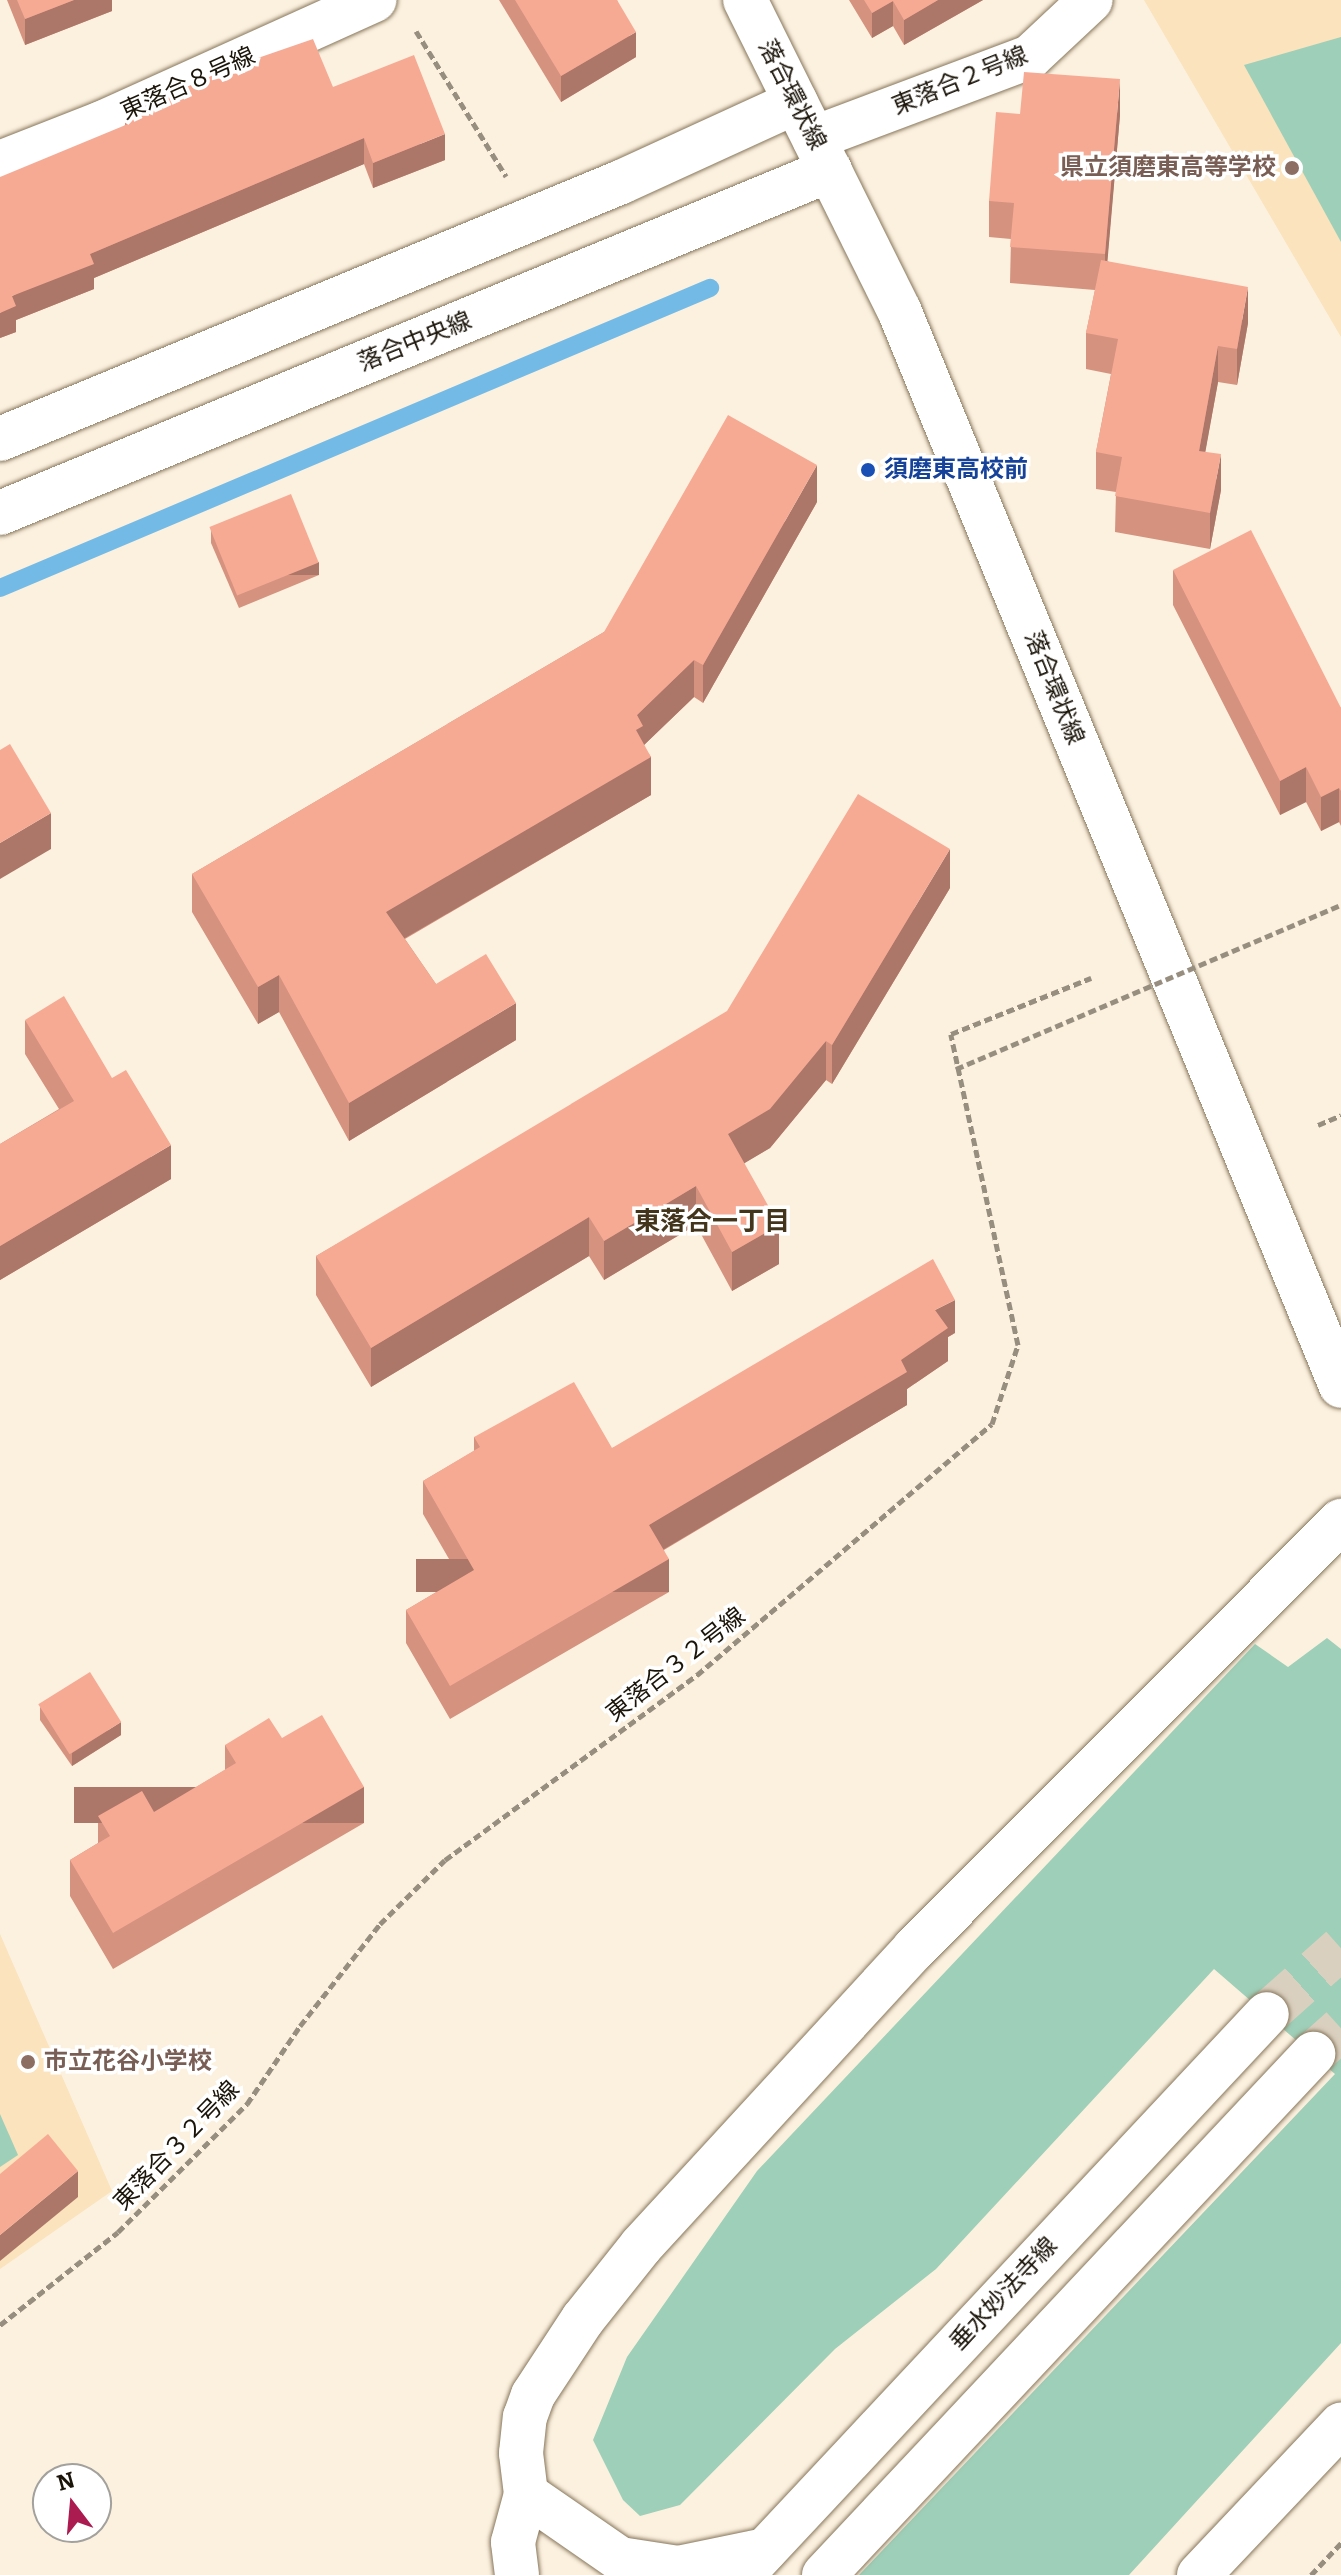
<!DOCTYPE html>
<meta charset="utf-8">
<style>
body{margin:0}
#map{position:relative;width:1341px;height:2575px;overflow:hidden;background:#fcf1df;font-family:Bitter,"Noto Sans JP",serif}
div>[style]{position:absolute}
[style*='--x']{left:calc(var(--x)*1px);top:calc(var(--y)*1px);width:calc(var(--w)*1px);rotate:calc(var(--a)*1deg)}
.built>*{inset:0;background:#fae3bd}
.green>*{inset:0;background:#9ecfb8}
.stream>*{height:18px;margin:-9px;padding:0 9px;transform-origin:9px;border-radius:9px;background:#73bbe6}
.minor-tunnel>*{height:44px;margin-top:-22px;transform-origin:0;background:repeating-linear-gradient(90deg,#dad0bf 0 44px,transparent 0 66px)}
.path>*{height:5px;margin-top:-2.5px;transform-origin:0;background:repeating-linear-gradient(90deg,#978e80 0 8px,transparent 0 12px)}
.roads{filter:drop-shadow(0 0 2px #87765b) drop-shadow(0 0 2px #87765b)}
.minor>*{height:44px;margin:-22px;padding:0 22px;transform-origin:22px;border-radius:22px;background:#fff}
.path-bridge>*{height:5px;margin-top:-2.5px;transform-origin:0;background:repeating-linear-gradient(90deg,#978e80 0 8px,transparent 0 12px)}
.wall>*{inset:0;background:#d4927f}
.shaded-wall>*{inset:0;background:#ac7768;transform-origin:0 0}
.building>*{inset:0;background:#f6aa94;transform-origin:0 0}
.dots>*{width:22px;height:22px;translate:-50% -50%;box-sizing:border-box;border:4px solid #fff;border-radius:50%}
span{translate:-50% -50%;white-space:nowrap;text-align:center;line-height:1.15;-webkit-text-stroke:7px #fff;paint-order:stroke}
.street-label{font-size:24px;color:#1a1409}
.education-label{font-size:24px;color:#785e54;font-weight:700}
.right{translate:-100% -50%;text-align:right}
.left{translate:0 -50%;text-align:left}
.transit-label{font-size:24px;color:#164399;font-weight:700}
.neighbourhood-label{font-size:26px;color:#43351b;font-weight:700}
.north{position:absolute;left:32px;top:2463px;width:80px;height:80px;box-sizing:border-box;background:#fff;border:2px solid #a3a19d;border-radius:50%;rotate:344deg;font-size:22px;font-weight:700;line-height:32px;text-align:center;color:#1a1409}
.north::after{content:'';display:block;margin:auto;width:28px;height:36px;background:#ac1b50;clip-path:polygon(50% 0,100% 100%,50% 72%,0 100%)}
</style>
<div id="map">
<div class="built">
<div style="clip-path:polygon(1144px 0,1341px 0,1341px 337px)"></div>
<div style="clip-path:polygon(0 1934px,112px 2191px,0 2269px)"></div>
</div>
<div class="green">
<div style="clip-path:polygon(1341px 37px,1341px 242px,1244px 65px)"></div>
<div style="clip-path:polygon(1327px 1638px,1341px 1649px,1341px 2343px,1129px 2575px,859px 2575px,1335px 2074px,1214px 1969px,936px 2269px,835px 2349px,680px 2505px,640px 2516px,623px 2500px,593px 2440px,627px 2357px,757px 2171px,1255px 1644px,1288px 1667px)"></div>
<div style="clip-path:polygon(0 2114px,18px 2155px,0 2167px)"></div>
</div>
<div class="stream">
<div style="--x:0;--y:588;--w:771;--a:-22.91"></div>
</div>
<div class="minor-tunnel">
<div style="--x:1267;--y:2014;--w:99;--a:-41.7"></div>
<div style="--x:1313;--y:2054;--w:38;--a:-42"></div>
</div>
<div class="path">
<div style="--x:416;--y:31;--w:171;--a:58.2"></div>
<div style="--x:1318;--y:1125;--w:25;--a:-23"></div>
<div style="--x:0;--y:2325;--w:150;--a:-38.2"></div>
<div style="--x:118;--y:2232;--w:182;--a:-44.8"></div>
<div style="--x:247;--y:2104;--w:94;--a:-55.8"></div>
<div style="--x:300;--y:2026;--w:130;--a:-51.9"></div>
<div style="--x:380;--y:1924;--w:91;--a:-44.6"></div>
<div style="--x:445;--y:1860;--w:313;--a:-36.3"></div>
<div style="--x:697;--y:1675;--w:387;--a:-40.4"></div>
<div style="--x:992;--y:1424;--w:83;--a:-71.8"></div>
<div style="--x:1018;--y:1345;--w:318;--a:-102.2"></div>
<div style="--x:951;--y:1034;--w:151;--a:-21.8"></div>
<div style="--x:1311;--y:2575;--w:44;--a:-46.8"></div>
</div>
<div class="roads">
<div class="minor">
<div style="--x:745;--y:0;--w:346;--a:63.6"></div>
<div style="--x:899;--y:310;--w:1163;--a:67.67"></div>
<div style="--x:814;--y:138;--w:231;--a:-20.6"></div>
<div style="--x:1030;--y:57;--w:83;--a:-43.1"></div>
<div style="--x:0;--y:163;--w:110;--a:-21.4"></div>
<div style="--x:102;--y:123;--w:299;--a:-24.3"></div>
<div style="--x:0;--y:439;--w:672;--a:-22.48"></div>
<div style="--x:621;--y:182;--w:192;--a:-24.6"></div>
<div style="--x:0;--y:513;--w:898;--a:-22.45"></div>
<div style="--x:526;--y:2494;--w:114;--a:34.7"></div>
<div style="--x:620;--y:2559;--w:59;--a:8.8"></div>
<div style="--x:678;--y:2568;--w:89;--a:-11.7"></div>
<div style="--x:517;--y:2575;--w:33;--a:-97"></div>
<div style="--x:513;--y:2542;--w:50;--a:-74.8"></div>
<div style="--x:526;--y:2494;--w:41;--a:-97"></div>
<div style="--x:521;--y:2453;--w:36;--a:-84"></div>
<div style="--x:525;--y:2417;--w:23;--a:-70"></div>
<div style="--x:533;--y:2395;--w:91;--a:-56.7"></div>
<div style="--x:583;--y:2319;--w:93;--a:-51.5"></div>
<div style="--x:641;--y:2246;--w:403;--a:-47.4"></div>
<div style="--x:914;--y:1949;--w:605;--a:-45.07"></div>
<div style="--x:742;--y:2575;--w:768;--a:-46.9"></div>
<div style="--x:824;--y:2575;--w:715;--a:-46.81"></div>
<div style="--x:1199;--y:2575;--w:207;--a:-46.6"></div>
</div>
</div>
<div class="path-bridge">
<div style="--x:956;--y:1069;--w:418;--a:-23.1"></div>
</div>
<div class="wall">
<div style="clip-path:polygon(7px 0,112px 0,112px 11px,25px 45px)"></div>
<div style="clip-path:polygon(499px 0,617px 0,636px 57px,561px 102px)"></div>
<div style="clip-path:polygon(849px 0,983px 0,904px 45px,893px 26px,872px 38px)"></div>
<div style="clip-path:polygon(333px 87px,445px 160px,373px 188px,364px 164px,94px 278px,94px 289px,16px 320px,16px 332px,0 338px,125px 125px,125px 115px)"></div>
<div style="clip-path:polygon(1020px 114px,1120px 115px,1107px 261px,1248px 323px,1237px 385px,1218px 382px,1205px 452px,1221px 490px,1210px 549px,1115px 532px,1116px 492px,1096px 489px,1096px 452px,1111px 374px,1086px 369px,1086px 333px,1095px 290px,1010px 283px,1011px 239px,989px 237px,989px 201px)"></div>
<div style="clip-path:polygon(817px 502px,703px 703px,694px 697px,644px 745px,651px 795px,405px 939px,436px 984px,516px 1040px,349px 1141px,279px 1012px,258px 1024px,192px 912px,192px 874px,604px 632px)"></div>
<div style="clip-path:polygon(211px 530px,319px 575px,239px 608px,211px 543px)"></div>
<div style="clip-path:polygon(1173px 570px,1341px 708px,1341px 826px,1339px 822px,1321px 831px,1306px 802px,1280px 815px,1173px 605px)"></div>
<div style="clip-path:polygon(950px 888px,832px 1084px,826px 1080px,770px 1148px,744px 1163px,779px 1264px,732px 1291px,696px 1225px,604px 1280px,589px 1256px,371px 1387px,316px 1295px,316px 1256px)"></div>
<div style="clip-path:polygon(25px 1020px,171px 1179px,0 1280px,0 1144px,59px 1109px,25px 1054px)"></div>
<div style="clip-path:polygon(955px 1333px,948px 1337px,948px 1361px,907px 1389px,907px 1405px,664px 1550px,669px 1592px,450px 1719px,406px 1643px,406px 1610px,460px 1578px,423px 1514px,423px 1481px,474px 1451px,474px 1437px,612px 1448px)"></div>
<div style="clip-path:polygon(40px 1707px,121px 1735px,72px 1766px,40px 1720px)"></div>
<div style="clip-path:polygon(282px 1738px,364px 1823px,113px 1969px,70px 1896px,70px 1860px,98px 1843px,98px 1816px,154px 1812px,225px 1770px,225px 1745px)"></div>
</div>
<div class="shaded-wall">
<div style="clip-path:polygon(74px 0,112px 0,112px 11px,25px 45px,25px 19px)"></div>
<div style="clip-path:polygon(938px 0,983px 0,904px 45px,904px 20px)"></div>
<div style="clip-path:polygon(893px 1px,893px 26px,872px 38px,872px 13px)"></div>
<div style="clip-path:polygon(636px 32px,636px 57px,561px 102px,561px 76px)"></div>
<div style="clip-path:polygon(1120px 79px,1120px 115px,1105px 290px,1105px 254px)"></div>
<div style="clip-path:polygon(445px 134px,445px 160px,373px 188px,373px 163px)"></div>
<div style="clip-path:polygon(364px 138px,364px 164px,94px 278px,94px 289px,16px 320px,16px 332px,0 338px,0 313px,12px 296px,90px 254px)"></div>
<div style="clip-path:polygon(1248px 287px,1248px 323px,1237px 385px,1237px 349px)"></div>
<div style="clip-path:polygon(1218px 346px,1218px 382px,1199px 487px,1199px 451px)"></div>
<div style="clip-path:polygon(1221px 454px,1221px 490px,1210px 549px,1210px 513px)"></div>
<div style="clip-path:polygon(817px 465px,817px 502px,703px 703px,703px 665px)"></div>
<div style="left:319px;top:562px;width:13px;height:87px;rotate:90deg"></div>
<div style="clip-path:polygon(694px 660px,694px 697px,643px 746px,651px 757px,651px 795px,386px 949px,386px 912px,637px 715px)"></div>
<div style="clip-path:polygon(1306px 767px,1306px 802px,1280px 815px,1280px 781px)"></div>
<div style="clip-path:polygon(1339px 788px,1339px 822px,1321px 831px,1321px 797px)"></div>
<div style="clip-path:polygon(51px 813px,51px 849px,0 879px,0 843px)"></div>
<div style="clip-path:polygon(950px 849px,950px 888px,832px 1084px,832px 1045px)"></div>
<div style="clip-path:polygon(279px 975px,279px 1012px,258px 1024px,258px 987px)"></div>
<div style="clip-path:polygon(516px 1003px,516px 1040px,349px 1141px,349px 1103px)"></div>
<div style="clip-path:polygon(826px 1041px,826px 1080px,770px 1148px,728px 1173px,728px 1134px)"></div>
<div style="clip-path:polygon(171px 1145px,171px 1179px,0 1280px,0 1246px)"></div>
<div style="clip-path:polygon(696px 1186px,696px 1225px,604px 1280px,604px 1241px)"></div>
<div style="clip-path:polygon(589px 1217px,589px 1256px,371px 1387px,371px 1348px)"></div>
<div style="clip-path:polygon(779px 1225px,779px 1264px,732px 1291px,732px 1252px)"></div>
<div style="clip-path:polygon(955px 1300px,955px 1333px,948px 1337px,948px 1361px,907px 1389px,907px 1405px,649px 1558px,649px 1525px,901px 1360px,935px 1310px)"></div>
<div style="left:669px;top:1559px;width:33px;height:253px;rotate:90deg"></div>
<div style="clip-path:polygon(121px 1722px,121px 1735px,72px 1766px,72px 1753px)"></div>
<div style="left:364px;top:1787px;width:36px;height:290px;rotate:90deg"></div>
<div style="clip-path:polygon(78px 2171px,78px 2197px,0 2261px,0 2235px)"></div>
</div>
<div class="building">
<div style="clip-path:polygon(17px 0,74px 0,25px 19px)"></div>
<div style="clip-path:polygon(515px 0,617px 0,636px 32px,561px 76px)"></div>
<div style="clip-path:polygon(864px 0,938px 0,904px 20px,893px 1px,872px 13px)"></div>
<div style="clip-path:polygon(313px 39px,333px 87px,414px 55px,445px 134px,373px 163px,364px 138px,90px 254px,94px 264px,12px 296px,16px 306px,0 313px,0 177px,128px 124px,125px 115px,226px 69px)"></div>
<div style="clip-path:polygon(1024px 72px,1120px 79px,1105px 254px,1010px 247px,1014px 203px,989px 201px,996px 112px,1020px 114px)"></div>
<div style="clip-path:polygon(1101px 260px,1248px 287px,1237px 349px,1218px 346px,1199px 451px,1221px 454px,1210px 513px,1115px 496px,1122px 457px,1096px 452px,1118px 339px,1086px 333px)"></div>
<div style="clip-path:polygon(728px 415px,817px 465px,703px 665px,694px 660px,637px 715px,643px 726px,636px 730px,651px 757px,386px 912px,436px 984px,486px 954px,516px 1003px,349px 1103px,279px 975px,258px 987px,192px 874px,604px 632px)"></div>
<div style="left:291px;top:494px;width:74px;height:88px;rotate:68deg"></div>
<div style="clip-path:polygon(1251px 530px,1341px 708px,1341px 791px,1339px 788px,1321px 797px,1306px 767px,1280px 781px,1173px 570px)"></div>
<div style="clip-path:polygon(10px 744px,51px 813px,0 843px,0 750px)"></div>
<div style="clip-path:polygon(858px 794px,950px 849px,832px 1045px,826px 1041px,770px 1109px,728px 1134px,779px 1225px,732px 1252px,696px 1186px,604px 1241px,589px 1217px,371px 1348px,316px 1256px,727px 1011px)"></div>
<div style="clip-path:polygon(64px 996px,112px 1078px,126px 1070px,171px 1145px,0 1246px,0 1144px,74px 1101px,25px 1020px)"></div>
<div style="clip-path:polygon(933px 1259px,955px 1300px,935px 1310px,948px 1328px,901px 1360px,907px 1372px,649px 1525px,669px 1559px,450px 1686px,406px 1610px,474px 1570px,423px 1481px,480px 1447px,474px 1437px,574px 1382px,612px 1448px)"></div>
<div style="left:90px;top:1672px;width:59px;height:61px;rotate:58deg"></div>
<div style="clip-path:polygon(322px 1715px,364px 1787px,113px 1933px,70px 1860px,110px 1836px,98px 1816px,142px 1791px,154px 1812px,236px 1763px,225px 1745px,269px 1718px,282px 1738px)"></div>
<div style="clip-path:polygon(48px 2134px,78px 2171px,0 2235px,0 2174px)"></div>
</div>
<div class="dots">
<div style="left:1292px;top:168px;background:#8d6e63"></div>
<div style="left:868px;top:470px;background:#1a4fb4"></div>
<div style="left:28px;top:2062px;background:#8d6e63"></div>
</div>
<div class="street-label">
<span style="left:960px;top:81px;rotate:-22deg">東落合２号線</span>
<span style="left:188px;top:84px;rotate:-24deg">東落合８号線</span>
<span style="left:792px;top:95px;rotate:63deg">落合環状線</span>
<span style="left:415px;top:342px;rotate:-22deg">落合中央線</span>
<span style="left:1054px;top:688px;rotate:68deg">落合環状線</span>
<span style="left:676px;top:1665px;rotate:-38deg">東落合３２号線</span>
<span style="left:177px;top:2146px;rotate:-46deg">東落合３２号線</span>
<span style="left:1004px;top:2294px;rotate:-47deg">垂水妙法寺線</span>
</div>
<div class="education-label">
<span class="right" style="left:1276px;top:168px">県立須磨東高等学校</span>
<span class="left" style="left:44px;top:2062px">市立花谷小学校</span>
</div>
<div class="transit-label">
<span class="left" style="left:884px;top:470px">須磨東高校前</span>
</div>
<div class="neighbourhood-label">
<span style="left:712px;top:1222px">東落合一丁目</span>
</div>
<div class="north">N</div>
</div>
